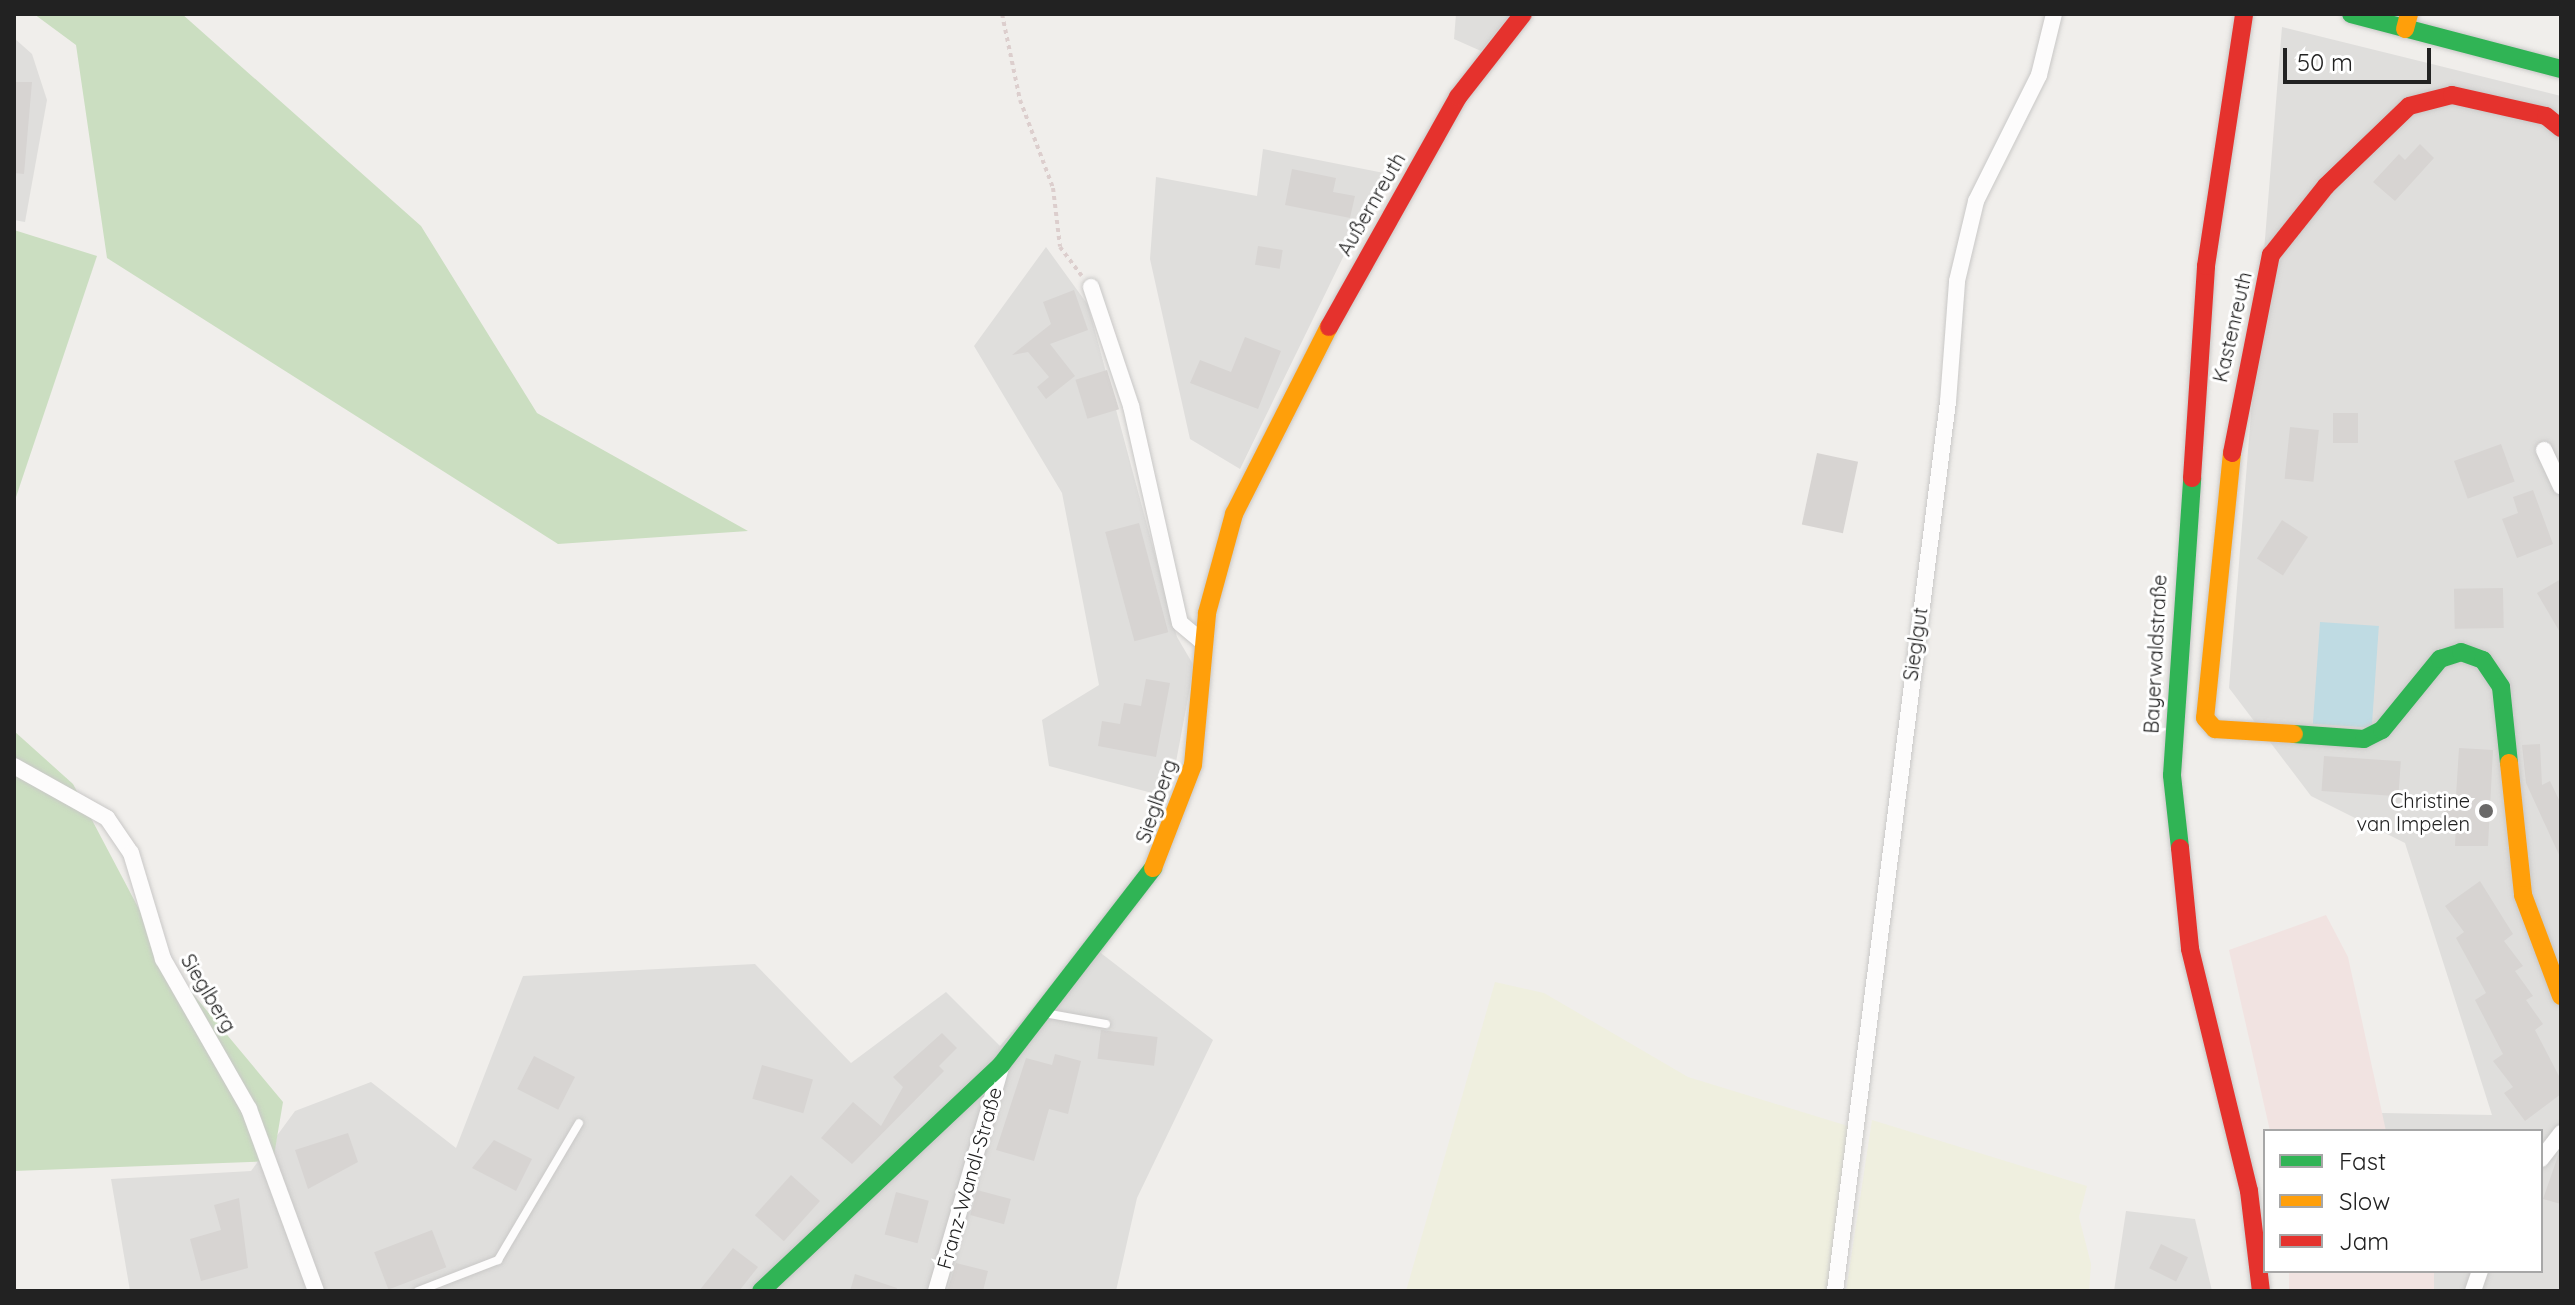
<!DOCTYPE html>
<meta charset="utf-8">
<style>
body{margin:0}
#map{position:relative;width:2575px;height:1305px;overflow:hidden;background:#f0eeeb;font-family:Quicksand,sans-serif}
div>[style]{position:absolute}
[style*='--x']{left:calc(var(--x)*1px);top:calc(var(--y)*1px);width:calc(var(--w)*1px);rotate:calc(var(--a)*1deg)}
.residential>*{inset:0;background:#dfdedc}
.commercial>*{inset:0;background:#f1e3e1;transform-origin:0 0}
.farmland>*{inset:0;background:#efefdf}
.forest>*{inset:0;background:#cbdec1}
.water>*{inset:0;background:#bfdbe3;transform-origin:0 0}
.building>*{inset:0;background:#d7d4d2;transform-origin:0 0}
.path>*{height:4px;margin-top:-2px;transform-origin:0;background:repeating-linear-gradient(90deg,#dccecd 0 4px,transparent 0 8px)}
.roads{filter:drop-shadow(0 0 2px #c9c8c7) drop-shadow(0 0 2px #c9c8c7)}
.lane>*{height:8px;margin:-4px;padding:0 4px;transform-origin:4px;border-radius:4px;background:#fdfcfc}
.street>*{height:16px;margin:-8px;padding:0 8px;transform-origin:8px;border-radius:8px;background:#fdfcfc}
.fast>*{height:18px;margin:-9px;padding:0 9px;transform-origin:9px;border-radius:9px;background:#30b455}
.slow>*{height:18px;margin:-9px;padding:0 9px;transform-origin:9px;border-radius:9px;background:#ff9f0a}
.jam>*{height:18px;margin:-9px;padding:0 9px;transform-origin:9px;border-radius:9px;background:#e5322d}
.dots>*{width:22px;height:22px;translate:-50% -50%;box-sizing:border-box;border:4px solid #fff;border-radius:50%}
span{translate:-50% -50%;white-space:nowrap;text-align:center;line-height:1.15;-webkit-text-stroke:6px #fff;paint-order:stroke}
.street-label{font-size:20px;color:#222}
.poi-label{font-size:20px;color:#222}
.right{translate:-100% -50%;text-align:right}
.frame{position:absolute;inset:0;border:16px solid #222;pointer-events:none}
.legend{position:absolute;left:2263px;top:1129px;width:280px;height:144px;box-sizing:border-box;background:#fff;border:2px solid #a7a7a7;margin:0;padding:10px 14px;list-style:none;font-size:24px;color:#222}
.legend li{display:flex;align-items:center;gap:16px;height:40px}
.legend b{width:40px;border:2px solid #a7a7a7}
.scale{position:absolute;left:2283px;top:48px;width:148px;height:36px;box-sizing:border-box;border:4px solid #222;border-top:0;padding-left:10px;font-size:24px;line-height:28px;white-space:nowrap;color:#222;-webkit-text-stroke:6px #fff;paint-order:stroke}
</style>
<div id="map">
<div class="residential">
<div style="clip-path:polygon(1456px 14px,1511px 14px,1481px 51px,1454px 39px)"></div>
<div style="clip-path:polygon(2282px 27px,2561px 96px,2561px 1291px,2291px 1291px,2289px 1271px,2541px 1271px,2541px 1131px,2280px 1131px,2279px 1111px,2492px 1115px,2405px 843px,2311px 796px,2229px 688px)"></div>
<div style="clip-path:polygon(14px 38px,32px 54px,47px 100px,25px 222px,14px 220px)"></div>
<div style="clip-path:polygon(1263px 149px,1384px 173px,1240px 469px,1190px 439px,1150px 259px,1156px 177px,1257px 196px)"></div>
<div style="clip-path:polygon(1046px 247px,1088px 305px,1177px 637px,1194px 666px,1173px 778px,1156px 794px,1049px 766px,1042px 720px,1099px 685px,1062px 493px,974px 346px)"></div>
<div style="clip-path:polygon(1088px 943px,1213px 1040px,1137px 1198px,1116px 1291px,130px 1291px,111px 1179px,251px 1171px,295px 1111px,371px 1082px,456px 1148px,523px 976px,755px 964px,851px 1063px,946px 992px,1000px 1046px)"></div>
<div style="clip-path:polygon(2126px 1211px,2195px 1219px,2212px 1291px,2114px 1291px)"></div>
</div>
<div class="commercial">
<div style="clip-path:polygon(2326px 915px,2348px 957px,2386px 1131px,2270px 1131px,2229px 950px)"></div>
<div style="left:2289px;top:1271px;width:145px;height:20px"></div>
</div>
<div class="farmland">
<div style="clip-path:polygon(1495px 982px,1544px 993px,1688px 1077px,1851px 1127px,1830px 1291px,1406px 1291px)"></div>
<div style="clip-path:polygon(1872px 1120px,2087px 1186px,2079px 1217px,2091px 1264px,2089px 1291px,1846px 1291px)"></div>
</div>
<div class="forest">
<div style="clip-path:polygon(34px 14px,182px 14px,421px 226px,537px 413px,748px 531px,558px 544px,107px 258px,76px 45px)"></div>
<div style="clip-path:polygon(14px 230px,97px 256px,14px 503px)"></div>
<div style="clip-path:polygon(14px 731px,73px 784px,168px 964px,283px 1102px,273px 1161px,14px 1171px)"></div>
</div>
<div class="water">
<div style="left:2320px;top:622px;width:59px;height:102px;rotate:4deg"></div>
</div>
<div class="building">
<div style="clip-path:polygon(14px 82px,32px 82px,24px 174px,14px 173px)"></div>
<div style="clip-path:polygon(2420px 144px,2434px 158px,2395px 201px,2373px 182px,2399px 154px,2405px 160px)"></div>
<div style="clip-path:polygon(1292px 169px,1336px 178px,1333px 192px,1355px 196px,1350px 218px,1285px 205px)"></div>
<div style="left:1258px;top:246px;width:25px;height:19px;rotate:9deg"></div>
<div style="clip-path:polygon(1074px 290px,1088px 330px,1050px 344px,1075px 376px,1046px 399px,1037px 387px,1049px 377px,1028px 352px,1012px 355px,1051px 324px,1043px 302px)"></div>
<div style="clip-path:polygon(1245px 337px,1281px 351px,1258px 409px,1190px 383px,1200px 360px,1231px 372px)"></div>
<div style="left:1107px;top:370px;width:41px;height:33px;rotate:73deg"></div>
<div style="left:2333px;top:413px;width:25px;height:30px"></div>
<div style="left:2290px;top:427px;width:29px;height:52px;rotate:6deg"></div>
<div style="left:2501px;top:444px;width:40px;height:50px;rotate:70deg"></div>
<div style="left:1817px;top:453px;width:42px;height:73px;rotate:12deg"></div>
<div style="clip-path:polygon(2533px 490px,2553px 544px,2517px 558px,2502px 519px,2518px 513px,2513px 497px)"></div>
<div style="left:2282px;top:520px;width:31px;height:46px;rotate:33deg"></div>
<div style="left:1139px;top:523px;width:113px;height:35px;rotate:75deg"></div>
<div style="clip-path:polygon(2561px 579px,2561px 634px,2537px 593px)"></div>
<div style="left:2503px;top:588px;width:40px;height:49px;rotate:89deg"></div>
<div style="clip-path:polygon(1146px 679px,1170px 683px,1156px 757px,1098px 746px,1102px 721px,1120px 724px,1124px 703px,1141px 706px)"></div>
<div style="clip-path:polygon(2540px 744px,2542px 785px,2550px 781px,2561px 804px,2561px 859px,2526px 783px,2522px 745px)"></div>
<div style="clip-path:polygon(2459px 748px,2493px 750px,2488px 846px,2455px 846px,2456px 821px,2444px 821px,2444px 796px,2456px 796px)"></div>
<div style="left:2324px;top:756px;width:77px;height:35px;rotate:4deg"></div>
<div style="clip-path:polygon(2480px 881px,2513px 934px,2504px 941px,2523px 966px,2515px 971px,2533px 996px,2526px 1000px,2543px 1024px,2535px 1030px,2561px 1080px,2561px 1094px,2525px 1121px,2504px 1093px,2513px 1087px,2493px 1061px,2503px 1054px,2475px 1000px,2486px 993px,2456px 938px,2464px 932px,2445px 906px)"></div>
<div style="left:1101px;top:1030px;width:57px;height:29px;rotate:7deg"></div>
<div style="clip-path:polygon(942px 1033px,957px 1048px,939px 1066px,944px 1071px,852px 1164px,821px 1138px,853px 1102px,881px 1126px,903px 1087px,893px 1077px)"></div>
<div style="clip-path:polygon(1055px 1054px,1081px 1061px,1068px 1114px,1049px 1109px,1034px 1161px,996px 1150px,1026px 1058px,1052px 1065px)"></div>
<div style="left:534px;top:1056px;width:46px;height:37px;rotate:27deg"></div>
<div style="left:762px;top:1065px;width:53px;height:35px;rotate:16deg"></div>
<div style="clip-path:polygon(348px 1133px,358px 1162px,308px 1189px,295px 1150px)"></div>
<div style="clip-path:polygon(494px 1140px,532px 1159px,516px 1191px,472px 1168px)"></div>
<div style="clip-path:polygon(2559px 1153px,2561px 1153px,2561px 1204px,2543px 1199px)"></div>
<div style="left:791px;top:1175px;width:39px;height:54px;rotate:42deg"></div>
<div style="left:977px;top:1190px;width:35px;height:26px;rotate:15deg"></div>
<div style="left:896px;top:1192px;width:34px;height:44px;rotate:15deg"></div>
<div style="clip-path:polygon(239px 1198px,248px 1268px,201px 1281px,190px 1239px,221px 1230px,214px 1205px)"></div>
<div style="left:432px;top:1230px;width:40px;height:62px;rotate:69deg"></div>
<div style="left:2161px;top:1244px;width:30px;height:27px;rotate:26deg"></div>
<div style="clip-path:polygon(733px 1248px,758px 1267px,739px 1291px,699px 1291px)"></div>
<div style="clip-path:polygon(956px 1263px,988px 1271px,983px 1291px,947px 1291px)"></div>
<div style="clip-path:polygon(855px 1274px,897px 1288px,896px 1291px,850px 1291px)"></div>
</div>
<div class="path">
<div style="--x:1002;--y:14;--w:88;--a:78.2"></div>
<div style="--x:1020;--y:100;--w:94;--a:69.4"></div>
<div style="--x:1053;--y:188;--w:59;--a:83.2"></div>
<div style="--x:1060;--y:247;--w:36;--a:53"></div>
</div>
<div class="roads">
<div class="lane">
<div style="--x:1044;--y:1013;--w:63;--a:10.1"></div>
<div style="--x:418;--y:1291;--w:86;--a:-21.2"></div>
<div style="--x:498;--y:1260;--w:159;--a:-59.4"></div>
</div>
<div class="street">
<div style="--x:1091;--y:287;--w:126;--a:71.4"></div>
<div style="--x:1131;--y:406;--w:222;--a:77.3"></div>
<div style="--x:1180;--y:623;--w:30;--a:40"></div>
<div style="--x:2544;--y:450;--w:40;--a:65"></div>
<div style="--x:14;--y:766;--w:107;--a:29.2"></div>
<div style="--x:107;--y:818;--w:42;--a:55.6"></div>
<div style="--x:131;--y:853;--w:111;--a:73.2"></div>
<div style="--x:163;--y:959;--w:173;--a:60.2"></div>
<div style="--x:249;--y:1109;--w:194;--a:69.8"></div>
<div style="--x:2541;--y:1159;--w:33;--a:-52"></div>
<div style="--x:936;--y:1291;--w:233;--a:-73.8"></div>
<div style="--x:1835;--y:1291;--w:896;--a:-82.76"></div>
<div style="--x:1948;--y:402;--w:121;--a:-85.7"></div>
<div style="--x:1957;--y:281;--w:82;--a:-76.6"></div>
<div style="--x:1976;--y:201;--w:141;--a:-63.4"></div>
<div style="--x:2039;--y:75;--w:63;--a:-76.2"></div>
<div style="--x:2473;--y:1291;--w:21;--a:-71"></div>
</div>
<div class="fast">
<div style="--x:2351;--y:14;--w:217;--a:14.7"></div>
<div style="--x:2294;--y:734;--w:70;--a:4.1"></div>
<div style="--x:2364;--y:739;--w:20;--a:-27"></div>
<div style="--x:2382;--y:730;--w:92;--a:-50.8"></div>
<div style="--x:2440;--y:659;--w:22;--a:-18"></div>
<div style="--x:2461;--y:652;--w:23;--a:20"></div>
<div style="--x:2483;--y:660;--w:32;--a:56"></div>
<div style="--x:2501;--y:687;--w:76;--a:84"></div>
<div style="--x:2180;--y:848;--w:73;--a:-96.3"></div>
<div style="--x:2172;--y:775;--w:298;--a:-86.1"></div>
<div style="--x:761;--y:1291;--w:330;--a:-43.3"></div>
<div style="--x:1001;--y:1065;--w:249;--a:-52.3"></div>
</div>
<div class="slow">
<div style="--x:2405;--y:29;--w:16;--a:-75"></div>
<div style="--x:2232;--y:453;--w:266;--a:95.8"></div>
<div style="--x:2205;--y:718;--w:15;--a:48"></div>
<div style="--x:2215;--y:729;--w:79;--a:3.6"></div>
<div style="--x:2509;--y:763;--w:133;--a:83.9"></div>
<div style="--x:2523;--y:895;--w:108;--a:69.4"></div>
<div style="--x:1153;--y:868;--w:110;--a:-68.8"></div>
<div style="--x:1193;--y:765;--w:153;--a:-84.7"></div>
<div style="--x:1207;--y:613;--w:103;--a:-74.7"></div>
<div style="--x:1234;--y:514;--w:210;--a:-63.1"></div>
</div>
<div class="jam">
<div style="--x:1329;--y:327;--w:264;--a:-60.7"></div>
<div style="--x:1458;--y:97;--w:105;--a:-51.9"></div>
<div style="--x:2232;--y:453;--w:202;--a:-78.9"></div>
<div style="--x:2271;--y:255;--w:88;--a:-51.4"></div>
<div style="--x:2326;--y:186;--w:115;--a:-43.9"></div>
<div style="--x:2409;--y:106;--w:44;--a:-14.3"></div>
<div style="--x:2452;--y:95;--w:96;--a:12.6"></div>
<div style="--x:2546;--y:116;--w:19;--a:39"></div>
<div style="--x:2192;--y:478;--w:212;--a:-86.2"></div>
<div style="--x:2206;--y:266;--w:255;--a:-81.4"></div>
<div style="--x:2180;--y:848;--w:101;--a:84.3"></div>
<div style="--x:2190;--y:949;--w:249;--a:76.3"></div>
<div style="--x:2249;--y:1191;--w:101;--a:83.2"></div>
</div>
</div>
<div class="dots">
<div style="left:2486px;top:811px;background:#6a6968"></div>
</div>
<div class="street-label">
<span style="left:1371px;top:204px;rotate:-60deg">Außernreuth</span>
<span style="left:2232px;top:327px;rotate:-77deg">Kastenreuth</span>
<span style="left:1915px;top:644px;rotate:-82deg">Sieglgut</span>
<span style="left:2155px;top:654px;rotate:-87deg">Bayerwaldstraße</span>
<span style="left:1156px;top:801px;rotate:-71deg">Sieglberg</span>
<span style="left:209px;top:993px;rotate:59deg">Sieglberg</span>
<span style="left:969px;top:1178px;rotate:-74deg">Franz-Wandl-Straße</span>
</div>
<div class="poi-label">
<span class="right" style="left:2470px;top:812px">Christine<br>van Impelen</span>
</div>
<div class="frame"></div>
<ul class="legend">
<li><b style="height:10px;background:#30b455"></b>Fast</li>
<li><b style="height:10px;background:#ff9f0a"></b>Slow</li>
<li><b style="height:10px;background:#e5322d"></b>Jam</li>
</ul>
<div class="scale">50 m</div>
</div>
